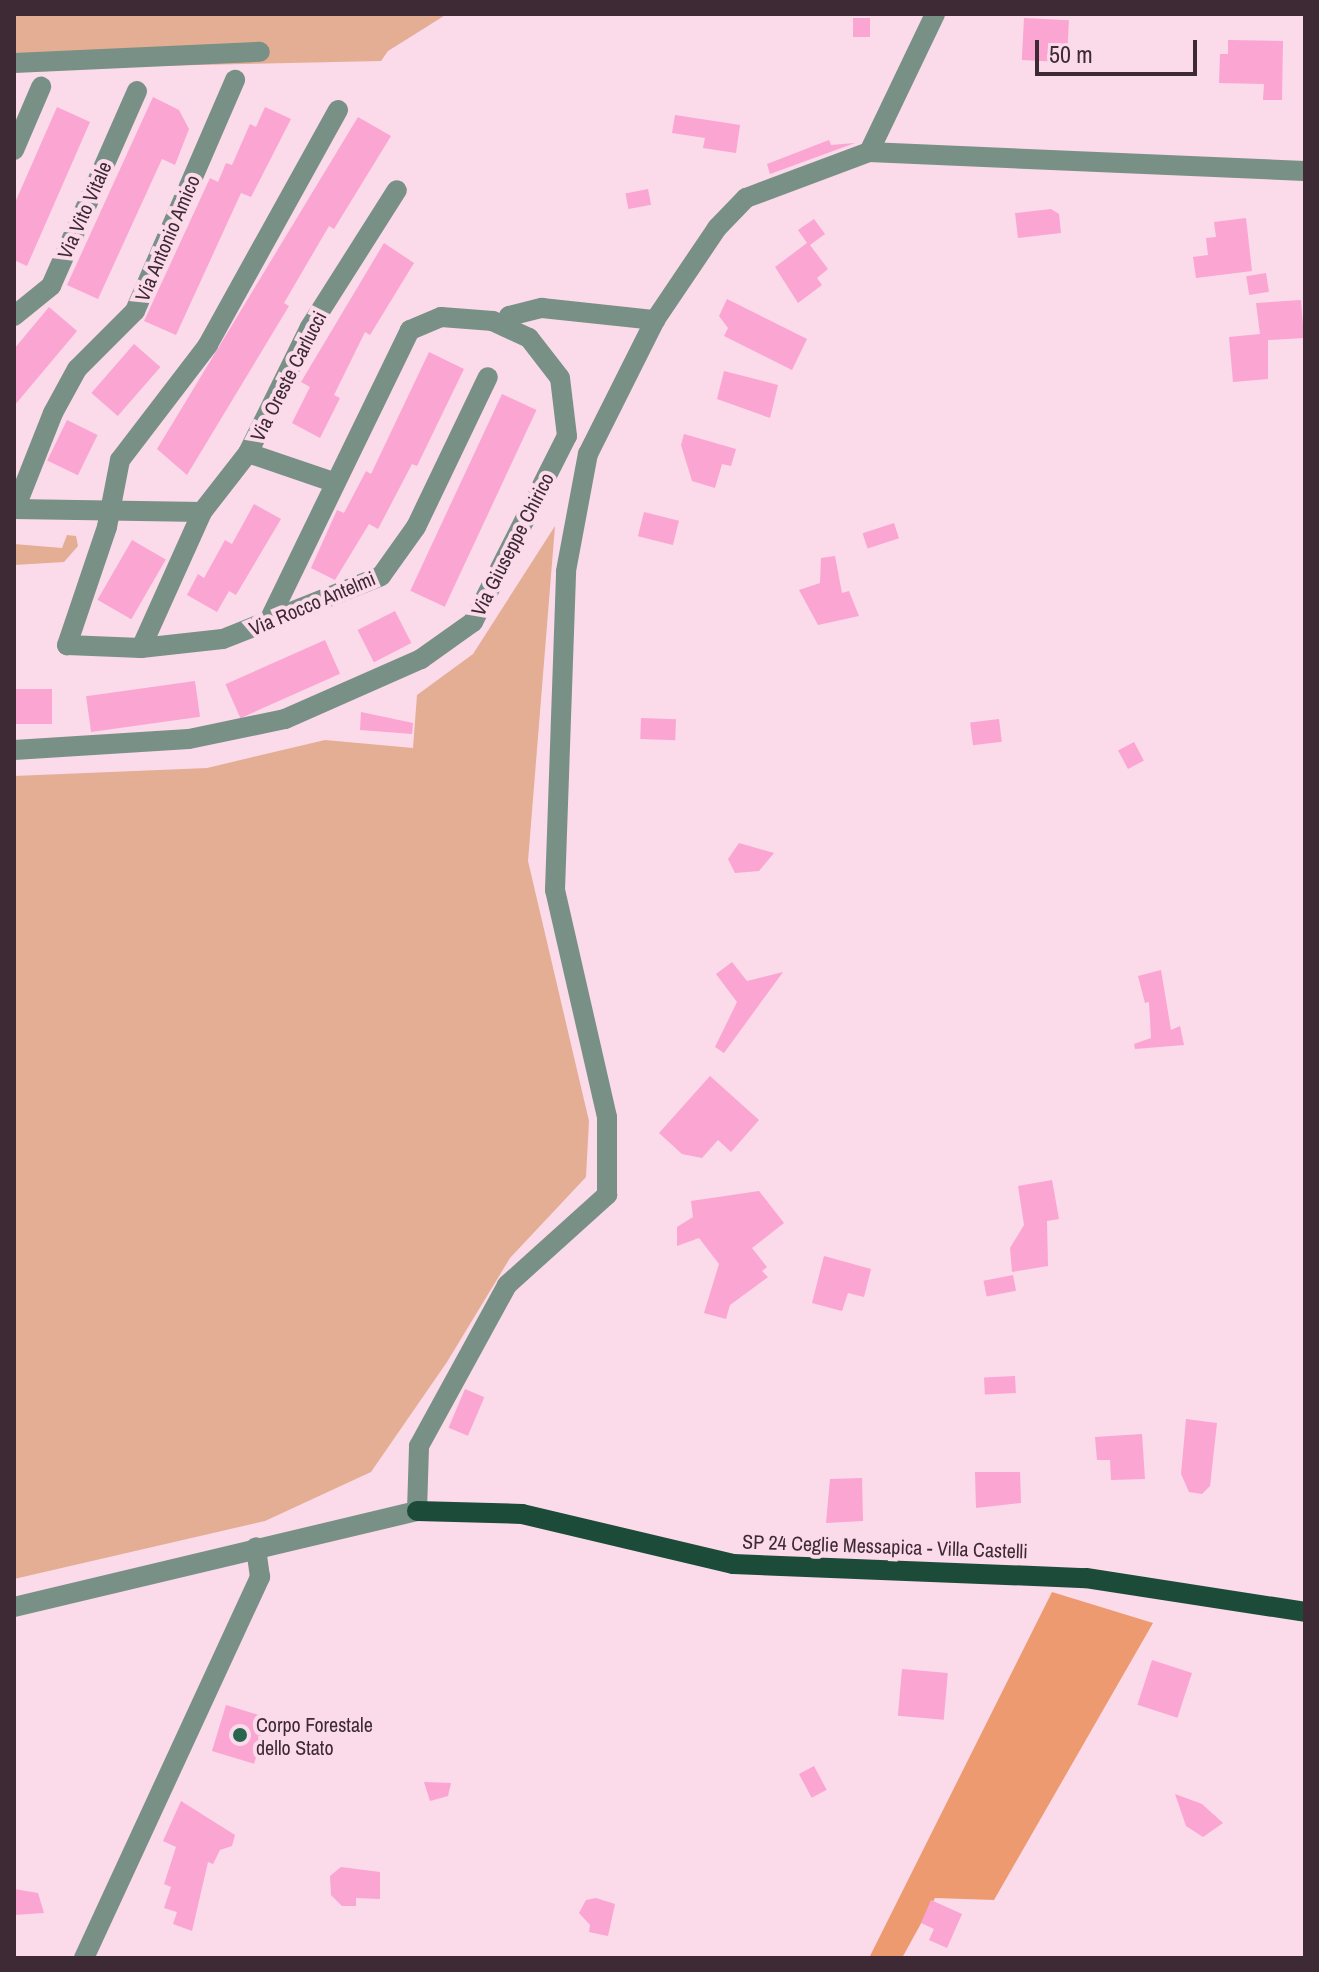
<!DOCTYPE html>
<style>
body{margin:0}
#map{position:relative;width:1319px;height:1972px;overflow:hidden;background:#fbdaea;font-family:"Archivo Narrow",sans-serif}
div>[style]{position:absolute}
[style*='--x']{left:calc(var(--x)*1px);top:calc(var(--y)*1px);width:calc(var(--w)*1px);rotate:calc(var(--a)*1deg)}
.green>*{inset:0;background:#e4ae94}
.forest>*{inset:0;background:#ed9a71}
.building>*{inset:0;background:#faa5d2;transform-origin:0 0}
.minor>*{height:20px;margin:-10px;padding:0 10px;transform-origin:10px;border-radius:10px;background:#789086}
.major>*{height:20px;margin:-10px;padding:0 10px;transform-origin:10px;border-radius:10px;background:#1d4b3a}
.dots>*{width:22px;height:22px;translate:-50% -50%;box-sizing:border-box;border:4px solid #fbdaea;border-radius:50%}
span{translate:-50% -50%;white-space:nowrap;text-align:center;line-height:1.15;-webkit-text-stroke:8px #fbdaea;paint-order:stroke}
.street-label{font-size:20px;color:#3e2a34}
.poi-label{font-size:20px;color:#3e2a34}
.left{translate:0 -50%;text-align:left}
.frame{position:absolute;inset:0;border:16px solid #3e2a34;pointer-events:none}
.scale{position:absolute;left:1035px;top:40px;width:162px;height:36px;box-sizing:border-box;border:4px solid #3e2a34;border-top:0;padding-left:10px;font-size:24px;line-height:28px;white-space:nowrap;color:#3e2a34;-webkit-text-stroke:6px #fbdaea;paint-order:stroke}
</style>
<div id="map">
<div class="green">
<div style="clip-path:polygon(14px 14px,447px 14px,388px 51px,381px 61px,14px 69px)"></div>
<div style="clip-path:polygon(555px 526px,528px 861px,589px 1121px,586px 1177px,510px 1258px,447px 1362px,371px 1472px,265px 1521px,14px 1579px,14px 776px,207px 768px,325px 740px,413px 748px,417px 695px,473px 654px)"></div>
<div style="clip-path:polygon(67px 535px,76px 536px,78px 546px,64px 562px,14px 565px,14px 544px,62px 548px)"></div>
</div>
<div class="forest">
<div style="clip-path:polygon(1052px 1592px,1153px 1623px,994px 1900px,935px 1898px,902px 1958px,869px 1958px)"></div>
</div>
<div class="building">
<div style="left:853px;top:18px;width:17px;height:19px"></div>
<div style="left:1024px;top:18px;width:45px;height:42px;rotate:3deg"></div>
<div style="clip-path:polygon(1228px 40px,1283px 41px,1282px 100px,1263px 100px,1264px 84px,1219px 83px,1220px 54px,1228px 54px)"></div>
<div style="clip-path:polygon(153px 97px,179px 110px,189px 129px,175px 165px,162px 159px,98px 299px,67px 285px)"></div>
<div style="clip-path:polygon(57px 107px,90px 122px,27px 266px,14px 260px,14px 205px)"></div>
<div style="clip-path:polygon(265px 107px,291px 119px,251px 197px,241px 193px,176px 335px,144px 321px,210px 178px,218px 182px,226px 163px,232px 165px,250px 124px,256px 127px)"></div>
<div style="clip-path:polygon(675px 115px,740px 125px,736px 153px,703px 148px,705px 138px,672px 133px)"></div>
<div style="clip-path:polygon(358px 117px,391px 136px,334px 229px,329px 226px,284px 303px,289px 306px,187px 475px,157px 449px)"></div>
<div style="clip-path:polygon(829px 140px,831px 145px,855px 143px,770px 174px,767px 164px)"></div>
<div style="left:648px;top:189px;width:16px;height:23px;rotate:79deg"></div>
<div style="clip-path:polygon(1051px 209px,1059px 214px,1061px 233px,1018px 238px,1015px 213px)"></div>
<div style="clip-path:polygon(1246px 218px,1252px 271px,1196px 278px,1193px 257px,1208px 255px,1206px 238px,1216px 237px,1214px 222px)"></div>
<div style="clip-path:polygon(814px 219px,825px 234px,810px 245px,828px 269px,817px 278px,822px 285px,798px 303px,775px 267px,807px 243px,798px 230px)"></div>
<div style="clip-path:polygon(384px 243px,414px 263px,370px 335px,365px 332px,334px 395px,340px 398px,320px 438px,292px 423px,310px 387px,301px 382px)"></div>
<div style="left:1266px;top:273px;width:19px;height:20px;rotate:81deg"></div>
<div style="clip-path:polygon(727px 299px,807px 339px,792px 370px,724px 336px,728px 328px,719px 316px)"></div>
<div style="clip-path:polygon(1301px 300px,1304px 338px,1268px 340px,1268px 379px,1233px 382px,1229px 337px,1260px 334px,1256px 303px)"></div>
<div style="clip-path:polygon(49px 307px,77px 331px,14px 406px,14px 349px)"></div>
<div style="left:134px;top:344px;width:35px;height:65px;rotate:41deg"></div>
<div style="clip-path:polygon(429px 352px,464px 369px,417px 466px,412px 464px,378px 529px,369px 524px,335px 580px,311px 568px,337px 510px,344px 513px,366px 471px,371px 474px)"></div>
<div style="clip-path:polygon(724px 371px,778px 385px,770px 418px,717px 399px)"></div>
<div style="left:502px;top:394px;width:38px;height:217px;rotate:25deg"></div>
<div style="left:67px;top:420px;width:34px;height:45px;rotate:26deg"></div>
<div style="clip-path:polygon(684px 434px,736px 449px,731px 466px,722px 464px,715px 488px,692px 481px,681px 445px)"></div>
<div style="clip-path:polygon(254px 504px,281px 519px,236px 595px,229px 591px,217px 612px,187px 595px,198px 574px,204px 578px,225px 540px,232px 544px)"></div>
<div style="left:644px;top:512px;width:36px;height:25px;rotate:14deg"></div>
<div style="left:894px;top:523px;width:16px;height:33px;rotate:72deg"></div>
<div style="left:132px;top:540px;width:39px;height:69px;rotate:30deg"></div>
<div style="clip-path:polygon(835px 556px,842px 593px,849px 591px,859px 616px,818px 625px,799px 590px,820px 583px,821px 558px)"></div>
<div style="left:395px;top:611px;width:36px;height:42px;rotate:63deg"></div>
<div style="left:325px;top:640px;width:37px;height:109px;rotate:66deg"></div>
<div style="left:195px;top:681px;width:36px;height:110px;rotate:82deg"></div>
<div style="left:14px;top:689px;width:38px;height:35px"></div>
<div style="clip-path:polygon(361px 712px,413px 723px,412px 734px,360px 730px)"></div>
<div style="left:641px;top:718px;width:35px;height:21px;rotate:2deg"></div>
<div style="left:999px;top:719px;width:23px;height:29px;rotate:83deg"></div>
<div style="left:1134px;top:742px;width:21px;height:18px;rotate:62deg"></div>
<div style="clip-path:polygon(739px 843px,774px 853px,759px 871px,735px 873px,728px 859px)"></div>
<div style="clip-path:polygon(732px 962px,747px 981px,783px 972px,724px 1053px,715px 1047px,737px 1002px,716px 974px)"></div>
<div style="clip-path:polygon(1161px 970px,1171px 1030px,1180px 1026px,1184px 1045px,1135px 1049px,1134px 1044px,1151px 1038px,1149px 1002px,1145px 1003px,1138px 976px)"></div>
<div style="clip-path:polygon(710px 1076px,759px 1120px,731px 1152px,718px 1140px,702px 1158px,682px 1154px,659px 1133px)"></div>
<div style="clip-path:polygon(1052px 1180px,1059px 1219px,1047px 1221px,1048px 1266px,1012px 1272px,1010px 1248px,1024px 1225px,1018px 1186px)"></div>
<div style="clip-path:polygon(759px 1191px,784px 1223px,752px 1248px,767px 1267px,762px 1271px,768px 1277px,730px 1305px,726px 1319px,704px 1313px,719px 1264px,699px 1238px,677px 1246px,677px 1227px,693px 1217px,691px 1201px)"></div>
<div style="clip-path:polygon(824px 1256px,871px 1269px,864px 1297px,848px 1293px,842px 1311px,812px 1303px)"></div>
<div style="left:1013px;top:1275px;width:16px;height:30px;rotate:79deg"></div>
<div style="left:1015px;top:1376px;width:17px;height:31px;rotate:87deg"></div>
<div style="left:465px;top:1389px;width:21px;height:42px;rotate:23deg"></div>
<div style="clip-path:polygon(1186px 1419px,1217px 1423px,1210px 1486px,1202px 1494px,1189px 1492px,1181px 1474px)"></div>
<div style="clip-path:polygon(1142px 1434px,1145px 1479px,1111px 1480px,1110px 1460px,1097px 1460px,1095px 1437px)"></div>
<div style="clip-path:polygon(975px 1472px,1020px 1472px,1021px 1503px,976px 1508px)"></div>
<div style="clip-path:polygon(862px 1478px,863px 1521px,826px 1523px,830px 1479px)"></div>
<div style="left:1152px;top:1660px;width:42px;height:47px;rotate:18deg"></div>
<div style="left:902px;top:1669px;width:46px;height:47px;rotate:5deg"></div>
<div style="left:226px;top:1705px;width:44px;height:48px;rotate:17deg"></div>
<div style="left:814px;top:1766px;width:27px;height:17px;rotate:62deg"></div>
<div style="clip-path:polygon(424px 1782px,451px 1783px,448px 1796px,430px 1801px)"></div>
<div style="clip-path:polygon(1175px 1794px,1202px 1804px,1223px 1823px,1203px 1837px,1186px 1826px)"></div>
<div style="clip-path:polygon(181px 1801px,235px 1835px,232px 1846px,220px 1850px,213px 1864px,208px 1862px,192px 1931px,173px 1924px,177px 1912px,164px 1908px,171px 1887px,164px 1884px,176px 1847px,163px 1841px)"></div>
<div style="clip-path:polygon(341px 1867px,380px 1872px,380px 1899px,356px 1898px,356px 1906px,342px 1906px,331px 1895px,330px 1876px)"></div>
<div style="clip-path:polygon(14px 1889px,38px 1893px,44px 1913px,14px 1915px)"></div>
<div style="clip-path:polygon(596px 1898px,615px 1904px,608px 1936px,589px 1932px,590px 1925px,579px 1913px,586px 1900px)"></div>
<div style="clip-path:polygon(931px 1900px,962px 1914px,947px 1948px,929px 1940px,934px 1929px,921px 1923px)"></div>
</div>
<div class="minor">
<div style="--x:14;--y:63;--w:246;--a:-2.6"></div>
<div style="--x:338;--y:110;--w:269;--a:119"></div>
<div style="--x:208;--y:345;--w:145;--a:127.4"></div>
<div style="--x:120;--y:460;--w:68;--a:101"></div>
<div style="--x:107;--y:527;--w:125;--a:108.7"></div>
<div style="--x:67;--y:645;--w:74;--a:2.3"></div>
<div style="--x:141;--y:648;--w:82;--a:-6.3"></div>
<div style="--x:223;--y:639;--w:170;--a:-21.7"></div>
<div style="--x:381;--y:576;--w:60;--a:-54.5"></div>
<div style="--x:416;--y:527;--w:166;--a:-64.4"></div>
<div style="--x:14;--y:150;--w:69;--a:-66.8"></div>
<div style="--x:869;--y:152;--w:436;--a:2.5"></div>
<div style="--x:14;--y:316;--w:48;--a:-39"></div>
<div style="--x:51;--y:286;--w:213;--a:-66.2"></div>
<div style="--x:506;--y:327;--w:11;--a:-75"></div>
<div style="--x:509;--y:316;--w:34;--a:-14"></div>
<div style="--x:542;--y:308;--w:114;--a:6.1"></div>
<div style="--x:248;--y:453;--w:90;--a:18.8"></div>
<div style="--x:14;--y:509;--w:188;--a:0.9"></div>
<div style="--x:15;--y:509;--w:103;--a:-68.4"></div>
<div style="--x:53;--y:413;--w:50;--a:-61.4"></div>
<div style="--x:77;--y:369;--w:82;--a:-45"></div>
<div style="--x:135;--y:311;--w:252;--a:-66.6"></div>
<div style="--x:141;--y:648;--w:149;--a:-65.8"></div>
<div style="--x:202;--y:512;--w:75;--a:-52.1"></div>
<div style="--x:248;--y:453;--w:140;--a:-63.8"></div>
<div style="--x:310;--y:327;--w:162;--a:-57.6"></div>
<div style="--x:14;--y:750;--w:175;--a:-3.6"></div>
<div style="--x:189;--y:739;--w:98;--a:-11.8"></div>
<div style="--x:285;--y:719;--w:149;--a:-23.8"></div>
<div style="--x:421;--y:659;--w:64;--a:-35.4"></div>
<div style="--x:473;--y:622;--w:208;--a:-63.2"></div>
<div style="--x:567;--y:436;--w:58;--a:-96.9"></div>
<div style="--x:560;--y:378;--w:51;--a:-127.8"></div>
<div style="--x:529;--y:338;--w:40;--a:-155"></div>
<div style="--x:493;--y:321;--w:52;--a:-175.6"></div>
<div style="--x:441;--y:317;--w:34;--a:157"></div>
<div style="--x:410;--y:330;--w:326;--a:115.9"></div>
<div style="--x:14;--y:1607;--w:414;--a:-13.4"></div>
<div style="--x:417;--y:1511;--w:65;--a:-88.2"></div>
<div style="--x:419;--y:1446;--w:183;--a:-61.3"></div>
<div style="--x:507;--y:1285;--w:135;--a:-42"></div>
<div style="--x:607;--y:1195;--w:78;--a:-90"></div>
<div style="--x:607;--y:1117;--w:233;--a:-102.9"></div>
<div style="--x:555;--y:890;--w:319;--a:-88"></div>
<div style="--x:566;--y:571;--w:119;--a:-79.4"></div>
<div style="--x:588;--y:454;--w:150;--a:-63.4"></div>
<div style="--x:655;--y:320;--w:111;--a:-56"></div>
<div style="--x:717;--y:228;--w:42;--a:-46"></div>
<div style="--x:746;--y:198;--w:131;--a:-20.5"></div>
<div style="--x:869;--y:152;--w:153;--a:-64.4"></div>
<div style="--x:84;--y:1958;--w:420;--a:-65.2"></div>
<div style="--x:260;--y:1577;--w:30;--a:-98"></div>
</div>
<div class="major">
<div style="--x:417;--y:1511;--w:105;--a:1.6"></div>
<div style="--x:522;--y:1514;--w:217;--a:13.3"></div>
<div style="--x:733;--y:1564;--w:353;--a:2.3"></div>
<div style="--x:1086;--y:1578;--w:222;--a:8.8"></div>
</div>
<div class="dots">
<div style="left:240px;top:1735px;background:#2a654f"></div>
</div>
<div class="street-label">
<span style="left:84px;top:210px;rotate:-66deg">Via Vito Vitale</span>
<span style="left:167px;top:238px;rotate:-67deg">Via Antonio Amico</span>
<span style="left:288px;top:376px;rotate:-63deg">Via Oreste Carlucci</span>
<span style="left:512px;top:544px;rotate:-63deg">Via Giuseppe Chirico</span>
<span style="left:312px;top:603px;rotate:-23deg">Via Rocco Antelmi</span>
<span style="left:885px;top:1546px;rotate:2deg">SP 24 Ceglie Messapica - Villa Castelli</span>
</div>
<div class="poi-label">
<span class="left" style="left:256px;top:1736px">Corpo Forestale<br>dello Stato</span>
</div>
<div class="frame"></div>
<div class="scale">50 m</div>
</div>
